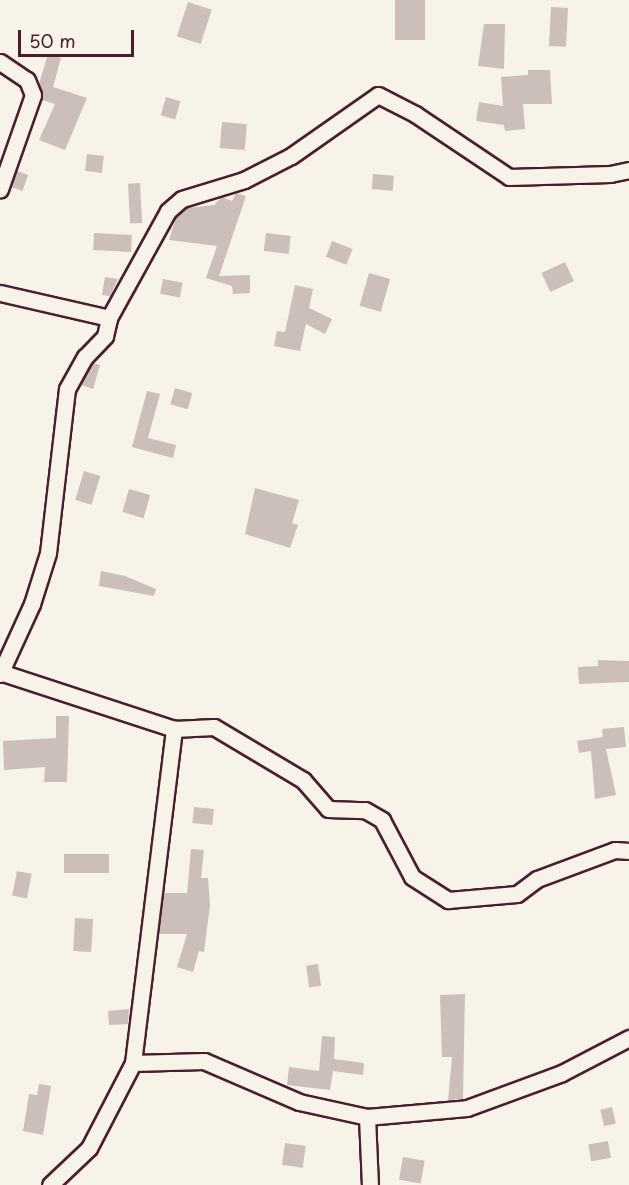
<!DOCTYPE html>
<style>
body{margin:0}
#map{position:relative;width:629px;height:1185px;overflow:hidden;background:#f7f3e8;font-family:"Playpen Sans",sans-serif}
div>[style]{position:absolute}
[style*='--x']{left:calc(var(--x)*1px);top:calc(var(--y)*1px);width:calc(var(--w)*1px);rotate:calc(var(--a)*1deg)}
.building>*{inset:0;background:#ccbfb9;transform-origin:0 0}
.roads{filter:drop-shadow(2px 0 #4a1f2b) drop-shadow(-2px 0 #4a1f2b) drop-shadow(0 2px #4a1f2b) drop-shadow(0 -2px #4a1f2b)}
.minor>*{height:15px;margin:-7.5px;padding:0 7.5px;transform-origin:7.5px;border-radius:7.5px;background:#f7f3e8}
span{translate:-50% -50%;white-space:nowrap;text-align:center;line-height:1.15;-webkit-text-stroke:4.5px #f7f3e8;paint-order:stroke}
.scale{position:absolute;left:18px;top:30px;width:116px;height:27px;box-sizing:border-box;border:3px solid #4a1f2b;border-top:0;padding-left:8px;font-size:18px;line-height:21px;white-space:nowrap;color:#4a1f2b;-webkit-text-stroke:4px #f7f3e8;paint-order:stroke}
</style>
<div id="map">
<div class="building">
<i style="left:395px;top:0;width:30px;height:40px"></i>
<i style="left:188px;top:2px;width:25px;height:36px;rotate:18deg"></i>
<i style="left:551px;top:7px;width:17px;height:39px;rotate:3deg"></i>
<i style="clip-path:polygon(484px 24px,505px 24px,504px 69px,478px 66px)"></i>
<i style="clip-path:polygon(48px 54px,61px 58px,53px 87px,87px 98px,65px 150px,39px 140px,55px 104px,42px 100px,39px 84px)"></i>
<i style="clip-path:polygon(528px 70px,550px 70px,552px 104px,523px 104px,525px 129px,505px 131px,504px 125px,476px 121px,479px 102px,503px 106px,501px 77px,528px 75px)"></i>
<i style="left:166px;top:97px;width:15px;height:19px;rotate:16deg"></i>
<i style="left:222px;top:122px;width:25px;height:26px;rotate:5deg"></i>
<i style="left:87px;top:154px;width:17px;height:17px;rotate:7deg"></i>
<i style="left:17px;top:171px;width:12px;height:17px;rotate:20deg"></i>
<i style="left:373px;top:174px;width:21px;height:15px;rotate:5deg"></i>
<i style="left:140px;top:183px;width:40px;height:12px;rotate:87deg"></i>
<i style="clip-path:polygon(236px 193px,246px 196px,219px 276px,250px 275px,250px 293px,233px 294px,232px 286px,206px 278px,217px 246px,169px 240px,176px 217px,187px 208px,214px 205px,222px 197px,232px 201px)"></i>
<i style="left:94px;top:233px;width:38px;height:17px;rotate:3deg"></i>
<i style="left:266px;top:233px;width:25px;height:18px;rotate:7deg"></i>
<i style="left:332px;top:241px;width:22px;height:17px;rotate:21deg"></i>
<i style="left:565px;top:262px;width:21px;height:26px;rotate:65deg"></i>
<i style="left:369px;top:273px;width:22px;height:34px;rotate:16deg"></i>
<i style="clip-path:polygon(105px 277px,118px 279px,110px 296px,102px 295px)"></i>
<i style="left:163px;top:279px;width:20px;height:15px;rotate:11deg"></i>
<i style="clip-path:polygon(295px 285px,313px 289px,309px 308px,332px 319px,325px 334px,306px 324px,300px 351px,274px 346px,277px 331px,285px 332px)"></i>
<i style="clip-path:polygon(93px 363px,100px 365px,93px 389px,81px 385px)"></i>
<i style="left:175px;top:388px;width:18px;height:17px;rotate:16deg"></i>
<i style="clip-path:polygon(147px 391px,160px 394px,148px 438px,176px 445px,173px 458px,132px 447px)"></i>
<i style="left:84px;top:471px;width:17px;height:30px;rotate:17deg"></i>
<i style="clip-path:polygon(255px 488px,299px 500px,292px 523px,298px 525px,290px 548px,245px 534px)"></i>
<i style="left:129px;top:489px;width:22px;height:24px;rotate:16deg"></i>
<i style="clip-path:polygon(101px 571px,125px 576px,156px 589px,154px 596px,99px 586px)"></i>
<i style="clip-path:polygon(598px 660px,629px 661px,629px 682px,579px 684px,578px 667px,598px 666px)"></i>
<i style="clip-path:polygon(56px 716px,69px 716px,67px 782px,44px 782px,45px 767px,4px 770px,3px 741px,56px 738px)"></i>
<i style="clip-path:polygon(624px 727px,626px 747px,606px 749px,616px 795px,595px 799px,591px 751px,579px 753px,577px 741px,603px 737px,602px 729px)"></i>
<i style="left:194px;top:807px;width:20px;height:16px;rotate:6deg"></i>
<i style="clip-path:polygon(191px 849px,204px 850px,201px 878px,208px 878px,210px 905px,204px 952px,199px 951px,193px 972px,177px 967px,187px 934px,159px 934px,164px 893px,187px 893px)"></i>
<i style="left:64px;top:854px;width:45px;height:19px"></i>
<i style="left:17px;top:871px;width:15px;height:25px;rotate:11deg"></i>
<i style="left:75px;top:918px;width:18px;height:33px;rotate:3deg"></i>
<i style="left:318px;top:964px;width:22px;height:12px;rotate:82deg"></i>
<i style="clip-path:polygon(465px 994px,463px 1099px,448px 1100px,452px 1057px,442px 1057px,440px 995px)"></i>
<i style="clip-path:polygon(129px 1009px,128px 1024px,109px 1025px,108px 1011px)"></i>
<i style="clip-path:polygon(322px 1036px,335px 1037px,334px 1059px,364px 1063px,363px 1075px,333px 1071px,330px 1090px,287px 1085px,289px 1067px,319px 1071px)"></i>
<i style="clip-path:polygon(39px 1084px,51px 1086px,43px 1135px,23px 1131px,29px 1094px,37px 1095px)"></i>
<i style="left:612px;top:1107px;width:17px;height:12px;rotate:77deg"></i>
<i style="left:608px;top:1141px;width:17px;height:20px;rotate:80deg"></i>
<i style="left:285px;top:1143px;width:21px;height:22px;rotate:8deg"></i>
<i style="left:403px;top:1157px;width:22px;height:23px;rotate:10deg"></i>
</div>
<div class="roads">
<div class="minor">
<i style="--x:0;--y:62;--w:32;--a:34"></i>
<i style="--x:27;--y:80;--w:16;--a:68"></i>
<i style="--x:33;--y:95;--w:100;--a:109.3"></i>
<i style="--x:0;--y:293;--w:112;--a:12.9"></i>
<i style="--x:0;--y:672;--w:183;--a:18.1"></i>
<i style="--x:174;--y:729;--w:40;--a:-2.9"></i>
<i style="--x:214;--y:727;--w:104;--a:30.8"></i>
<i style="--x:303;--y:780;--w:38;--a:49"></i>
<i style="--x:328;--y:809;--w:37;--a:2"></i>
<i style="--x:365;--y:810;--w:20;--a:30"></i>
<i style="--x:382;--y:820;--w:64;--a:62.2"></i>
<i style="--x:412;--y:877;--w:43;--a:32.6"></i>
<i style="--x:448;--y:900;--w:69;--a:-5"></i>
<i style="--x:517;--y:894;--w:25;--a:-37"></i>
<i style="--x:537;--y:879;--w:83;--a:-20.4"></i>
<i style="--x:615;--y:850;--w:14;--a:4"></i>
<i style="--x:0;--y:674;--w:77;--a:-65.4"></i>
<i style="--x:32;--y:604;--w:53;--a:-72.6"></i>
<i style="--x:48;--y:553;--w:165;--a:-83.4"></i>
<i style="--x:67;--y:389;--w:37;--a:-61"></i>
<i style="--x:85;--y:357;--w:29;--a:-46"></i>
<i style="--x:105;--y:336;--w:18;--a:-77"></i>
<i style="--x:109;--y:318;--w:122;--a:-61.1"></i>
<i style="--x:168;--y:211;--w:18;--a:-41"></i>
<i style="--x:182;--y:199;--w:65;--a:-17"></i>
<i style="--x:244;--y:180;--w:53;--a:-27.1"></i>
<i style="--x:291;--y:156;--w:106;--a:-35"></i>
<i style="--x:378;--y:95;--w:42;--a:27.2"></i>
<i style="--x:415;--y:114;--w:113;--a:33.8"></i>
<i style="--x:509;--y:177;--w:101;--a:-1.7"></i>
<i style="--x:610;--y:174;--w:19;--a:-12"></i>
<i style="--x:133;--y:1063;--w:71;--a:-1.6"></i>
<i style="--x:204;--y:1061;--w:103;--a:23.3"></i>
<i style="--x:299;--y:1102;--w:70;--a:12.4"></i>
<i style="--x:367;--y:1117;--w:100;--a:-5.1"></i>
<i style="--x:467;--y:1108;--w:101;--a:-20.2"></i>
<i style="--x:562;--y:1073;--w:76;--a:-27.6"></i>
<i style="--x:367;--y:1117;--w:68;--a:87.5"></i>
<i style="--x:50;--y:1185;--w:54;--a:-43.5"></i>
<i style="--x:89;--y:1148;--w:96;--a:-62.6"></i>
<i style="--x:133;--y:1063;--w:337;--a:-83"></i>
</div>
</div>
<div class="scale">50 m</div>
</div>
